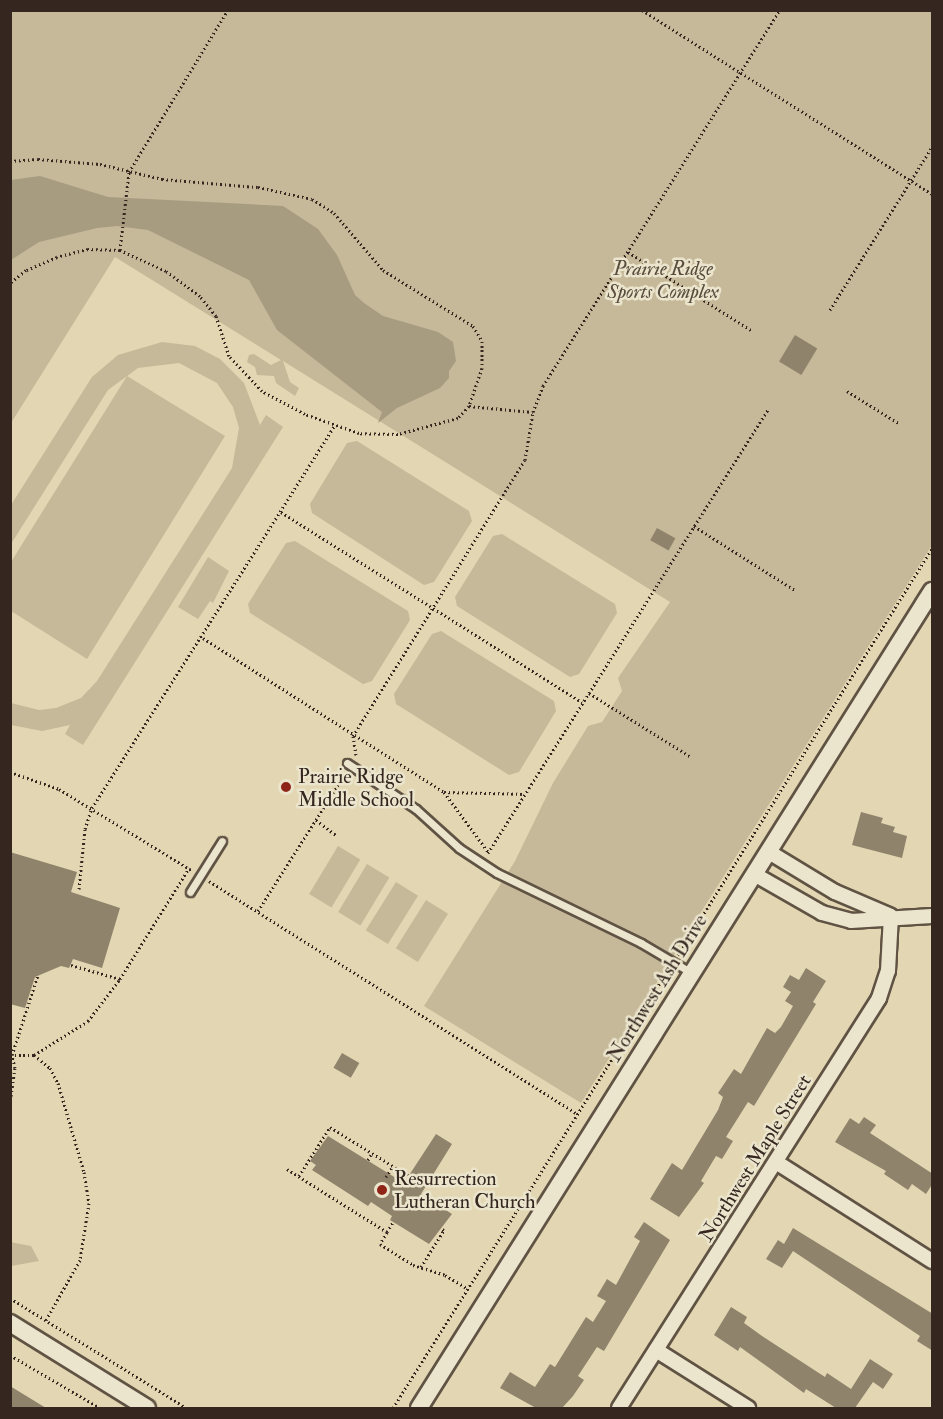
<!DOCTYPE html>
<style>
body{margin:0}
#map{position:relative;width:943px;height:1419px;overflow:hidden;background:#e2d7b2;font-family:"IM FELL Double Pica",serif}
div>[style]{position:absolute}
[style*='--x']{left:calc(var(--x)*1px);top:calc(var(--y)*1px);width:calc(var(--w)*1px);rotate:calc(var(--a)*1deg)}
.green>*{inset:0;background:#c5b999;transform-origin:0 0}
.water>*{inset:0;background:#a79b80}
.building>*{inset:0;background:#8f836c;transform-origin:0 0}
.path>*{height:3px;margin-top:-1.5px;transform-origin:0;background:repeating-linear-gradient(90deg,#352720 0 1.5px,transparent 0 4.5px)}
.roads{filter:drop-shadow(2px 0 #605344) drop-shadow(-2px 0 #605344) drop-shadow(0 2px #605344) drop-shadow(0 -2px #605344)}
.service>*{height:7px;margin:-3.5px;padding:0 3.5px;transform-origin:3.5px;border-radius:3.5px;background:#ece5cd}
.minor>*{height:14px;margin:-7px;padding:0 7px;transform-origin:7px;border-radius:7px;background:#ece5cd}
.tertiary>*{height:16px;margin:-8px;padding:0 8px;transform-origin:8px;border-radius:8px;background:#ece5cd}
.dots>*{width:16px;height:16px;translate:-50% -50%;box-sizing:border-box;border:3px solid #ece5cd;border-radius:50%}
span{translate:-50% -50%;white-space:nowrap;text-align:center;line-height:1.15;-webkit-text-stroke:5px #ece5cd;paint-order:stroke}
.park-label{font-size:20px;color:#594c3e;font-style:italic}
.poi-label{font-size:20px;color:#352720}
.left{translate:0 -50%;text-align:left}
.street-label{font-size:20px;color:#352720}
.frame{position:absolute;inset:0;border:12px solid #352720;pointer-events:none}
</style>
<div id="map">
<div class="green">
<i style="clip-path:polygon(11px 11px,932px 11px,932px 545px,581px 1103px,424px 1006px,515px 861px,553px 783px,588px 726px,602px 722px,622px 691px,618px 678px,670px 602px,283px 361px,290px 382px,299px 388px,295px 396px,276px 383px,274px 376px,257px 375px,255px 367px,247px 362px,249px 355px,254px 354px,271px 365px,281px 360px,115px 257px,11px 423px)"></i>
<i style="clip-path:polygon(162px 342px,195px 346px,220px 359px,244px 383px,260px 425px,266px 415px,283px 427px,83px 745px,65px 734px,70px 725px,42px 731px,11px 725px,11px 703px,39px 710px,56px 708px,81px 698px,97px 681px,232px 468px,239px 428px,233px 407px,217px 383px,179px 363px,138px 368px,108px 390px,11px 544px,11px 505px,92px 377px,118px 355px)"></i>
<i style="clip-path:polygon(127px 376px,225px 436px,87px 659px,11px 611px,11px 562px)"></i>
<i style="clip-path:polygon(357px 441px,469px 511px,472px 521px,434px 582px,424px 585px,312px 513px,310px 504px,347px 443px)"></i>
<i style="clip-path:polygon(502px 534px,615px 604px,617px 613px,579px 674px,570px 677px,457px 606px,455px 597px,493px 536px)"></i>
<i style="clip-path:polygon(295px 541px,408px 611px,410px 620px,372px 681px,363px 684px,250px 613px,248px 604px,286px 543px)"></i>
<i style="clip-path:polygon(208px 557px,229px 571px,213px 603px,210px 601px,198px 619px,178px 607px)"></i>
<i style="clip-path:polygon(441px 631px,554px 701px,556px 711px,519px 772px,509px 775px,396px 704px,394px 694px,432px 634px)"></i>
<i style="left:338px;top:846px;width:26px;height:56px;rotate:31deg"></i>
<i style="left:367px;top:864px;width:26px;height:56px;rotate:31deg"></i>
<i style="left:396px;top:882px;width:26px;height:57px;rotate:32deg"></i>
<i style="left:426px;top:900px;width:26px;height:57px;rotate:32deg"></i>
<i style="clip-path:polygon(10px 1242px,31px 1246px,39px 1261px,11px 1266px)"></i>
</div>
<div class="water">
<i style="clip-path:polygon(40px 176px,108px 197px,283px 206px,318px 229px,337px 255px,355px 295px,364px 303px,383px 316px,438px 332px,453px 342px,456px 361px,449px 371px,449px 378px,440px 388px,397px 408px,378px 423px,382px 412px,277px 330px,249px 280px,148px 230px,117px 226px,97px 228px,39px 242px,11px 260px,11px 180px)"></i>
</div>
<div class="building">
<i style="left:795px;top:335px;width:26px;height:31px;rotate:31deg"></i>
<i style="left:657px;top:528px;width:21px;height:14px;rotate:29deg"></i>
<i style="clip-path:polygon(861px 812px,883px 818px,881px 823px,895px 827px,893px 832px,907px 836px,902px 858px,852px 845px)"></i>
<i style="clip-path:polygon(10px 852px,77px 872px,71px 892px,120px 908px,102px 968px,73px 959px,69px 968px,61px 966px,35px 977px,25px 1008px,10px 1004px)"></i>
<i style="clip-path:polygon(806px 968px,826px 981px,813px 1002px,816px 1004px,754px 1106px,748px 1102px,726px 1137px,733px 1141px,722px 1159px,716px 1156px,701px 1181px,704px 1183px,679px 1217px,650px 1199px,672px 1163px,682px 1170px,718px 1110px,723px 1097px,718px 1093px,734px 1069px,741px 1074px,767px 1028px,775px 1033px,781px 1027px,793px 1006px,785px 1001px,791px 992px,783px 987px,790px 975px,799px 980px)"></i>
<i style="left:342px;top:1053px;width:20px;height:17px;rotate:30deg"></i>
<i style="clip-path:polygon(864px 1117px,876px 1125px,870px 1133px,933px 1174px,933px 1183px,926px 1194px,912px 1184px,908px 1190px,884px 1174px,886px 1171px,835px 1142px,850px 1118px,859px 1124px)"></i>
<i style="clip-path:polygon(436px 1134px,452px 1144px,421px 1194px,452px 1214px,429px 1244px,390px 1220px,392px 1216px,371px 1202px,368px 1206px,312px 1170px,316px 1165px,310px 1161px,328px 1136px,404px 1183px)"></i>
<i style="clip-path:polygon(644px 1222px,670px 1240px,604px 1351px,597px 1347px,578px 1376px,584px 1380px,573px 1396px,562px 1408px,536px 1408px,500px 1388px,510px 1372px,535px 1387px,550px 1364px,555px 1367px,586px 1317px,593px 1322px,606px 1301px,597px 1296px,607px 1279px,616px 1285px,640px 1241px,634px 1237px)"></i>
<i style="clip-path:polygon(793px 1228px,933px 1314px,933px 1351px,917px 1341px,920px 1336px,793px 1251px,782px 1268px,766px 1259px,778px 1240px,784px 1244px)"></i>
<i style="clip-path:polygon(731px 1307px,747px 1317px,744px 1323px,762px 1336px,825px 1377px,827px 1373px,851px 1389px,870px 1359px,893px 1374px,883px 1389px,873px 1382px,855px 1408px,836px 1408px,806px 1389px,804px 1393px,740px 1347px,738px 1351px,714px 1335px)"></i>
<i style="clip-path:polygon(10px 1386px,46px 1408px,10px 1408px)"></i>
</div>
<div class="path">
<i style="--x:642;--y:10;--w:343;--a:32.4"></i>
<i style="--x:10;--y:161;--w:28;--a:-4"></i>
<i style="--x:38;--y:159;--w:62;--a:4.6"></i>
<i style="--x:100;--y:164;--w:64;--a:13.6"></i>
<i style="--x:162;--y:179;--w:96;--a:4.8"></i>
<i style="--x:258;--y:187;--w:55;--a:12.5"></i>
<i style="--x:312;--y:199;--w:26;--a:32"></i>
<i style="--x:334;--y:213;--w:75;--a:49.3"></i>
<i style="--x:383;--y:270;--w:106;--a:31.9"></i>
<i style="--x:473;--y:326;--w:17;--a:59"></i>
<i style="--x:482;--y:341;--w:27;--a:90"></i>
<i style="--x:482;--y:368;--w:40;--a:108.9"></i>
<i style="--x:469;--y:406;--w:16;--a:133"></i>
<i style="--x:458;--y:418;--w:62;--a:165.1"></i>
<i style="--x:398;--y:434;--w:39;--a:-179"></i>
<i style="--x:359;--y:433;--w:57;--a:-160.6"></i>
<i style="--x:305;--y:414;--w:49;--a:-151.9"></i>
<i style="--x:262;--y:391;--w:48;--a:-133.3"></i>
<i style="--x:229;--y:356;--w:42;--a:-108"></i>
<i style="--x:216;--y:316;--w:26;--a:-129"></i>
<i style="--x:200;--y:296;--w:42;--a:-143.7"></i>
<i style="--x:166;--y:271;--w:51;--a:-155.5"></i>
<i style="--x:120;--y:250;--w:32;--a:-178"></i>
<i style="--x:88;--y:249;--w:32;--a:166"></i>
<i style="--x:57;--y:257;--w:34;--a:157"></i>
<i style="--x:26;--y:270;--w:21;--a:141"></i>
<i style="--x:120;--y:250;--w:79;--a:-83.4"></i>
<i style="--x:129;--y:172;--w:190;--a:-58.6"></i>
<i style="--x:628;--y:252;--w:146;--a:32.4"></i>
<i style="--x:830;--y:310;--w:192;--a:-58"></i>
<i style="--x:847;--y:391;--w:62;--a:31.9"></i>
<i style="--x:469;--y:406;--w:64;--a:5.4"></i>
<i style="--x:281;--y:512;--w:356;--a:32.3"></i>
<i style="--x:694;--y:526;--w:120;--a:32.4"></i>
<i style="--x:203;--y:638;--w:286;--a:32.6"></i>
<i style="--x:444;--y:792;--w:81;--a:1.4"></i>
<i style="--x:589;--y:693;--w:120;--a:32.1"></i>
<i style="--x:356;--y:755;--w:19;--a:-99"></i>
<i style="--x:353;--y:736;--w:325;--a:-58.1"></i>
<i style="--x:525;--y:460;--w:49;--a:-80.5"></i>
<i style="--x:533;--y:412;--w:28;--a:-69"></i>
<i style="--x:543;--y:386;--w:444;--a:-57.8"></i>
<i style="--x:10;--y:772;--w:52;--a:19.1"></i>
<i style="--x:59;--y:789;--w:155;--a:31.5"></i>
<i style="--x:444;--y:792;--w:76;--a:53.6"></i>
<i style="--x:316;--y:820;--w:25;--a:37"></i>
<i style="--x:488;--y:853;--w:526;--a:-57.73"></i>
<i style="--x:209;--y:881;--w:436;--a:32.3"></i>
<i style="--x:79;--y:889;--w:60;--a:-84.3"></i>
<i style="--x:85;--y:829;--w:22;--a:-72"></i>
<i style="--x:92;--y:808;--w:454;--a:-57.6"></i>
<i style="--x:258;--y:911;--w:162;--a:-57.6"></i>
<i style="--x:678;--y:955;--w:479;--a:-58"></i>
<i style="--x:71;--y:965;--w:51;--a:15.9"></i>
<i style="--x:10;--y:1055;--w:24;--a:0"></i>
<i style="--x:34;--y:1055;--w:64;--a:-32.2"></i>
<i style="--x:88;--y:1021;--w:53;--a:-52.7"></i>
<i style="--x:120;--y:979;--w:131;--a:-58.1"></i>
<i style="--x:34;--y:1055;--w:21;--a:39"></i>
<i style="--x:50;--y:1068;--w:17;--a:62"></i>
<i style="--x:58;--y:1083;--w:93;--a:73.7"></i>
<i style="--x:84;--y:1172;--w:31;--a:81"></i>
<i style="--x:89;--y:1203;--w:58;--a:99"></i>
<i style="--x:80;--y:1260;--w:69;--a:119.5"></i>
<i style="--x:11;--y:1096;--w:28;--a:-82"></i>
<i style="--x:15;--y:1068;--w:13;--a:-103"></i>
<i style="--x:12;--y:1055;--w:84;--a:-72"></i>
<i style="--x:368;--y:1160;--w:8;--a:-60"></i>
<i style="--x:287;--y:1169;--w:118;--a:32.2"></i>
<i style="--x:387;--y:1232;--w:14;--a:120"></i>
<i style="--x:380;--y:1244;--w:39;--a:32"></i>
<i style="--x:413;--y:1265;--w:34;--a:17"></i>
<i style="--x:445;--y:1275;--w:27;--a:31"></i>
<i style="--x:299;--y:1176;--w:58;--a:-57.7"></i>
<i style="--x:330;--y:1127;--w:93;--a:31.8"></i>
<i style="--x:386;--y:1177;--w:13;--a:-58"></i>
<i style="--x:387;--y:1232;--w:12;--a:-59"></i>
<i style="--x:421;--y:1267;--w:44;--a:-58.1"></i>
<i style="--x:444;--y:1230;--w:4;--a:-153"></i>
<i style="--x:10;--y:1298;--w:208;--a:31.9"></i>
<i style="--x:10;--y:1355;--w:104;--a:30.5"></i>
<i style="--x:393;--y:1408;--w:517;--a:-57.88"></i>
</div>
<div class="roads">
<div class="service">
<i style="--x:347;--y:763;--w:83;--a:33.7"></i>
<i style="--x:416;--y:809;--w:58;--a:42.2"></i>
<i style="--x:459;--y:848;--w:45;--a:33.3"></i>
<i style="--x:497;--y:873;--w:160;--a:25.9"></i>
<i style="--x:641;--y:943;--w:59;--a:30.5"></i>
<i style="--x:190;--y:892;--w:60;--a:-57.9"></i>
</div>
<div class="minor">
<i style="--x:769;--y:852;--w:77;--a:31.2"></i>
<i style="--x:835;--y:892;--w:59;--a:23.1"></i>
<i style="--x:754;--y:874;--w:78;--a:29.8"></i>
<i style="--x:822;--y:913;--w:30;--a:15"></i>
<i style="--x:851;--y:921;--w:81;--a:-3.5"></i>
<i style="--x:776;--y:1162;--w:185;--a:32.4"></i>
<i style="--x:656;--y:1350;--w:109;--a:32.2"></i>
<i style="--x:619;--y:1408;--w:485;--a:-57.6"></i>
<i style="--x:879;--y:998;--w:28;--a:-72"></i>
<i style="--x:888;--y:971;--w:55;--a:-86.9"></i>
</div>
<div class="tertiary">
<i style="--x:10;--y:1323;--w:161;--a:31.8"></i>
<i style="--x:419;--y:1408;--w:965;--a:-57.88"></i>
</div>
</div>
<div class="dots">
<i style="left:286px;top:787px;background:#8f2418"></i>
<i style="left:382px;top:1190px;background:#8f2418"></i>
</div>
<div class="park-label">
<span style="left:663px;top:280px">Prairie Ridge<br>Sports Complex</span>
</div>
<div class="poi-label">
<span class="left" style="left:298px;top:788px">Prairie Ridge<br>Middle School</span>
<span class="left" style="left:394px;top:1190px">Resurrection<br>Lutheran Church</span>
</div>
<div class="street-label">
<span style="left:657px;top:988px;rotate:-58deg">Northwest Ash Drive</span>
<span style="left:755px;top:1158px;rotate:-58deg">Northwest Maple Street</span>
</div>
<div class="frame"></div>
</div>
